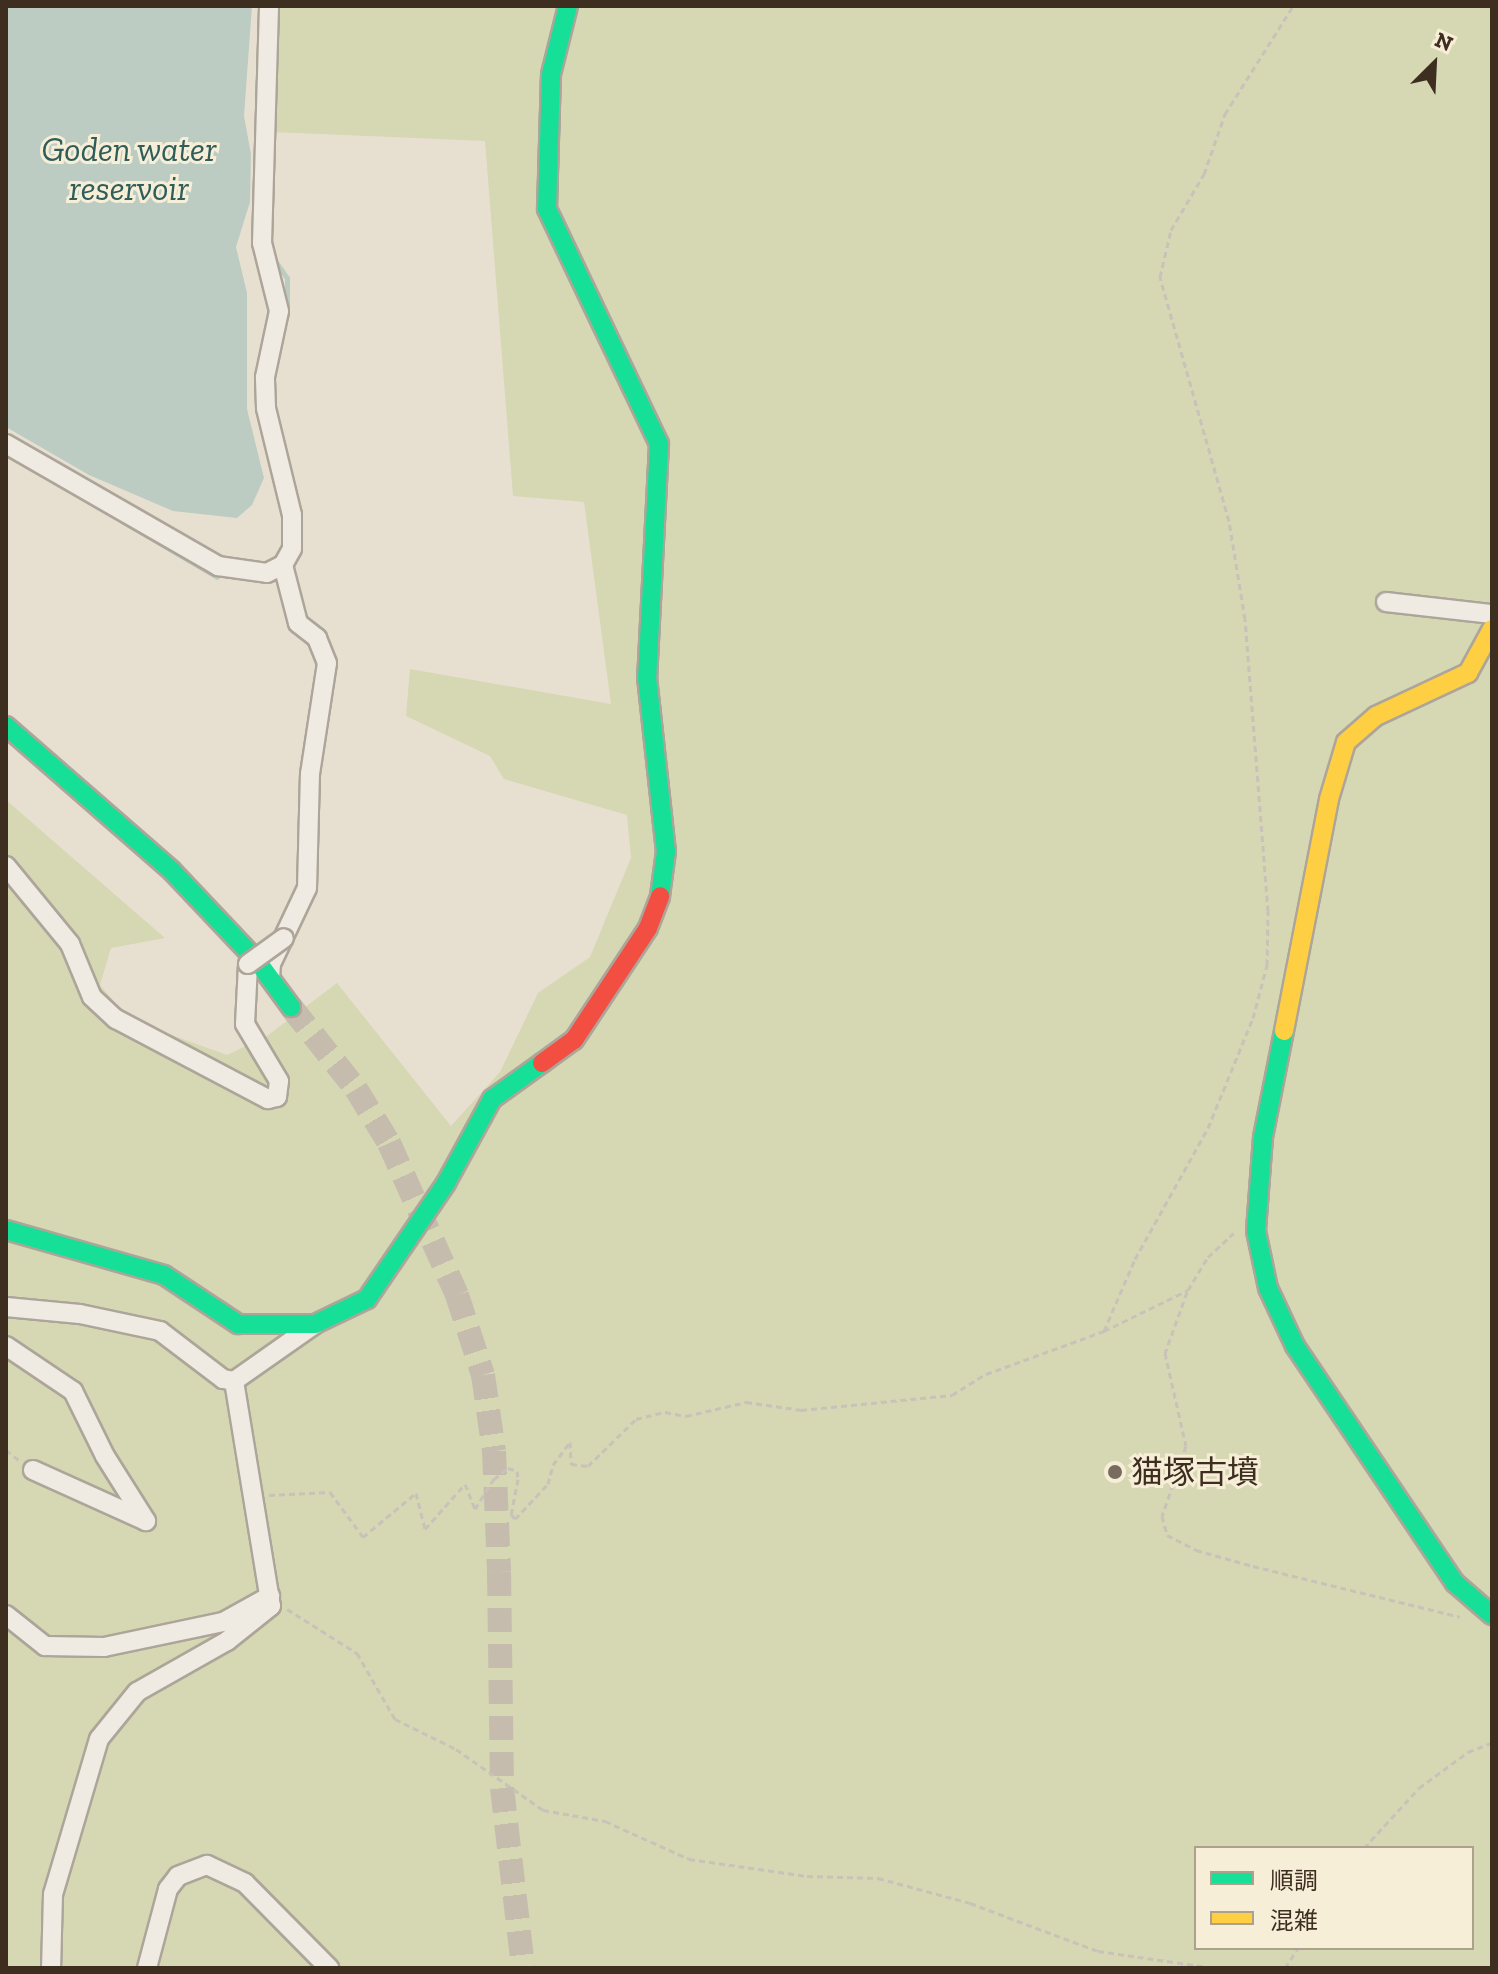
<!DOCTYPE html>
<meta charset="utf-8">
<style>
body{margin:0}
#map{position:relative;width:1498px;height:1974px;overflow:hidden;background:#e7e0d1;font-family:"Zilla Slab","Noto Sans JP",serif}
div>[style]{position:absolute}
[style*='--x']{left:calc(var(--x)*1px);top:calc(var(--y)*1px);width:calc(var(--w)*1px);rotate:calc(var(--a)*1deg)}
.green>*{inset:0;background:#d6d7b3}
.water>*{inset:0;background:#bcccc2}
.stream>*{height:5px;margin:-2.5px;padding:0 2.5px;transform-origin:2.5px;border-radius:2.5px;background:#bcccc2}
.secondary-tunnel>*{height:24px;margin-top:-12px;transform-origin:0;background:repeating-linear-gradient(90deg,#c5bcae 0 24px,transparent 0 36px)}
.path>*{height:3px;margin-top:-1.5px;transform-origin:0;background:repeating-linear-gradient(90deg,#c8c2b9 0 6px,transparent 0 10px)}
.roads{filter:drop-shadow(2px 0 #ada599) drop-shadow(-2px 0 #ada599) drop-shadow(0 2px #ada599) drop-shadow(0 -2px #ada599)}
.street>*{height:18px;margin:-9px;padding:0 9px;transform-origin:9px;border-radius:9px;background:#efebe3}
.fast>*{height:18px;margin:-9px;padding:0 9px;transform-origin:9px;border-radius:9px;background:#16e098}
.slow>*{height:18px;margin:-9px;padding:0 9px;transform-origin:9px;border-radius:9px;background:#ffcf43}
.jam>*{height:18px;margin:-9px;padding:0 9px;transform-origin:9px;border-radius:9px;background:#f24e42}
.bridges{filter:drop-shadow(2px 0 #ada599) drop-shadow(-2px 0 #ada599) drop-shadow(0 2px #ada599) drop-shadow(0 -2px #ada599)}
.street-bridge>*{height:18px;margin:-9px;padding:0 9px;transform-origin:9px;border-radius:9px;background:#efebe3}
.dots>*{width:22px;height:22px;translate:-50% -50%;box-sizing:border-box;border:4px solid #f7eed8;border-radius:50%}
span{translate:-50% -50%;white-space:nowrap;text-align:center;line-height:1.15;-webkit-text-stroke:6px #f7eed8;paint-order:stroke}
.poi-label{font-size:32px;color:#3d2e20}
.left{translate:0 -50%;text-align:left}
.water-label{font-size:34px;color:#2f5d5a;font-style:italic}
.frame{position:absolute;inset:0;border:8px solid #3d2e20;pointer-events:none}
.legend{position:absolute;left:1194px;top:1846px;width:280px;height:104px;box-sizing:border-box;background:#f7eed8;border:2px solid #ada18e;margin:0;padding:10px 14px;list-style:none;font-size:24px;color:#3d2e20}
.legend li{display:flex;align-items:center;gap:16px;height:40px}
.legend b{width:40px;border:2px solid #ada18e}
.north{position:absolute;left:1394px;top:24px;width:80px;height:80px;-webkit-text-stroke:6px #f7eed8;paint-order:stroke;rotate:24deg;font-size:22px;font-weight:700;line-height:32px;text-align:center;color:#3d2e20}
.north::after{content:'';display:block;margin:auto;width:28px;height:36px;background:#3d2e20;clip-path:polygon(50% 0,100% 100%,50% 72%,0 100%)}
</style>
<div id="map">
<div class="green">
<i style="clip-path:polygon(evenodd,278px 6px,1492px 6px,1492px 1968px,6px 1968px,6px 800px,165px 938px,111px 948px,100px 985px,130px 1020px,227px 1055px,267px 1036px,337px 983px,451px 1126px,500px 1072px,538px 993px,590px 957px,631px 858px,627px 815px,504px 779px,490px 756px,406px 716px,410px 669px,611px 704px,584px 502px,513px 496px,485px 141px,273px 132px,278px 6px,1196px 1848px,1472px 1848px,1472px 1948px,1196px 1948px,1196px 1848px)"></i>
</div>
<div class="water">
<i style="clip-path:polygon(6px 6px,252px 6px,244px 116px,251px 154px,250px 202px,236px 247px,247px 293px,247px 409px,264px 478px,252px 505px,237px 518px,173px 511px,89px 475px,6px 427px)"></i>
</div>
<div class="stream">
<i style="--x:273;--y:258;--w:24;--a:55"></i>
<i style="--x:287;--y:278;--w:37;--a:90"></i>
<i style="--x:122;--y:521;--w:110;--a:30.5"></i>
</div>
<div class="secondary-tunnel">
<i style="--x:291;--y:1007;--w:105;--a:51.6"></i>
<i style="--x:356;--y:1089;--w:63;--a:58.6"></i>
<i style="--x:389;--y:1143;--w:167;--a:65.9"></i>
<i style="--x:457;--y:1295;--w:84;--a:72"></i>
<i style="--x:483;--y:1375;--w:77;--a:81.8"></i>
<i style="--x:494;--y:1451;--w:121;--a:87.6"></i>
<i style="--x:499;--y:1572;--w:216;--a:89.2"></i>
<i style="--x:502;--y:1788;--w:181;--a:83.3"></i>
</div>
<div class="path">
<i style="--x:1187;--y:1292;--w:65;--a:109.8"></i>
<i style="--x:1165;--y:1353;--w:95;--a:77.3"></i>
<i style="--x:1186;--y:1446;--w:74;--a:108.9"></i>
<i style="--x:1162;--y:1516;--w:20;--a:75"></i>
<i style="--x:1167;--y:1535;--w:33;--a:27"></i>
<i style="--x:1196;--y:1550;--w:59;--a:15.7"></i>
<i style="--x:1253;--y:1566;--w:213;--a:13.8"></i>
<i style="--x:1104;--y:1331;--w:78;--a:-66.7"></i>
<i style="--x:1135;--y:1259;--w:150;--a:-60.9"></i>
<i style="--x:1208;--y:1128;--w:119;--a:-67.8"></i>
<i style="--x:1253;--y:1018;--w:55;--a:-75.2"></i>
<i style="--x:1267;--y:965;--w:54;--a:-88.9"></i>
<i style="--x:1268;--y:911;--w:293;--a:-94.5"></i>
<i style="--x:1245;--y:619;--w:99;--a:-99.3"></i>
<i style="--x:1229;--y:521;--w:254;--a:-105.8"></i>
<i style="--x:1160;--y:277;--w:48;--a:-76.8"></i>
<i style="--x:1171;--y:230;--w:65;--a:-59.5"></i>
<i style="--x:1204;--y:174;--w:64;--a:-70.7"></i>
<i style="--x:1225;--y:114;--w:128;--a:-57.8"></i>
<i style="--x:6;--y:1450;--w:18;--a:38"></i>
<i style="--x:269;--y:1495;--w:61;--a:-2.8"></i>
<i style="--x:330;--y:1492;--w:56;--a:53.7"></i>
<i style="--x:363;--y:1537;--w:69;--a:-39.7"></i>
<i style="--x:416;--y:1493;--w:37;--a:76"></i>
<i style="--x:425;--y:1529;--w:60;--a:-48.4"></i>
<i style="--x:465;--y:1484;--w:27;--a:68"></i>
<i style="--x:475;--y:1509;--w:36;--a:-58"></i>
<i style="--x:494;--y:1479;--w:18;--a:-38"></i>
<i style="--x:508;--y:1468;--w:9;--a:18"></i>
<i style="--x:517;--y:1471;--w:8;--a:83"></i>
<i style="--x:518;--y:1479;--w:36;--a:101"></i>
<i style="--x:511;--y:1514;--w:6;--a:51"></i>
<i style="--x:515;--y:1519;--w:48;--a:-46.7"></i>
<i style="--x:548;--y:1484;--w:20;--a:-75"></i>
<i style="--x:553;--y:1465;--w:29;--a:-54"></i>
<i style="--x:570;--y:1442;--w:22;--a:87"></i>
<i style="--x:571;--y:1464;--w:17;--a:7"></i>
<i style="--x:588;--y:1466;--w:67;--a:-44.4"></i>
<i style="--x:636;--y:1419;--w:30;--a:-14"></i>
<i style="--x:665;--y:1412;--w:21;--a:11"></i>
<i style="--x:686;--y:1416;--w:62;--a:-13.1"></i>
<i style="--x:746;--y:1402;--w:56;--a:8.3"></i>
<i style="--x:801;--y:1410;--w:152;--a:-5.7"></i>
<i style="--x:952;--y:1395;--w:40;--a:-32"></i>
<i style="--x:986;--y:1374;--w:126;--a:-20"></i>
<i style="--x:1104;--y:1331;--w:93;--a:-26"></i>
<i style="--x:1188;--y:1290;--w:39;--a:-59"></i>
<i style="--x:1208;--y:1257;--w:35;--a:-43"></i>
<i style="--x:287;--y:1609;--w:83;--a:32.2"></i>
<i style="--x:357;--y:1653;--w:76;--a:60.1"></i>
<i style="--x:395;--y:1719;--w:68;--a:26.2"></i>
<i style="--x:456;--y:1749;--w:106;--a:35"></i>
<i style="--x:543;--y:1810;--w:63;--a:10.1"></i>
<i style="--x:605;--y:1821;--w:92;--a:24.3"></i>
<i style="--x:689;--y:1859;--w:119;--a:8.2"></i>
<i style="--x:807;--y:1876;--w:71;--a:1.6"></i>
<i style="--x:878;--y:1878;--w:95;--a:15.2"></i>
<i style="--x:970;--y:1903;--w:137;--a:20.6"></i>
<i style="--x:1098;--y:1951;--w:118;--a:8.3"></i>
<i style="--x:1364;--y:1848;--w:81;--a:-47.5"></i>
<i style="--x:1419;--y:1788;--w:61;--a:-36.3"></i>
<i style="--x:1468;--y:1752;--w:26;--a:-21"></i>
<i style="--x:1285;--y:1968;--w:24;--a:-57"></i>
</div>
<div class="roads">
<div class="street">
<i style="--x:6;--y:444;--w:245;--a:29.9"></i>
<i style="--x:218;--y:566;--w:49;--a:8.1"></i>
<i style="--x:267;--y:573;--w:18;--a:-27"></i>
<i style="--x:283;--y:565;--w:18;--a:-61"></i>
<i style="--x:292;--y:549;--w:34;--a:-90"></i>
<i style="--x:292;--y:515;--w:110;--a:-103.7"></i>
<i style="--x:266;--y:408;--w:31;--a:-92"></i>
<i style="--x:265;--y:377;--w:67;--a:-78"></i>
<i style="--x:279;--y:311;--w:70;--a:-104"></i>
<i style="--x:262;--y:243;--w:237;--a:-88.3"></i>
<i style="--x:1386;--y:602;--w:107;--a:6.5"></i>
<i style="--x:6;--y:866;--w:101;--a:50.6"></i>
<i style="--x:70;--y:944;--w:57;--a:67.5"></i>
<i style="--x:92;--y:997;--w:33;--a:43"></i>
<i style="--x:116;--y:1019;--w:172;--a:27.8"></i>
<i style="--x:268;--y:1099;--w:9;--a:-13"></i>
<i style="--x:277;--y:1097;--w:16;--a:-83"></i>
<i style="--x:279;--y:1081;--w:66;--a:-120.8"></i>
<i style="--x:245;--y:1024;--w:60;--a:-87.1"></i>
<i style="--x:270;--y:978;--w:14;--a:-86"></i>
<i style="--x:271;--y:964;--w:84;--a:-64.7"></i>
<i style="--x:307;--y:888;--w:114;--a:-88.5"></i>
<i style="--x:310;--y:774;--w:112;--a:-81.3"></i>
<i style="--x:327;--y:663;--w:27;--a:-112"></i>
<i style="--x:317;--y:638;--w:24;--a:-142"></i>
<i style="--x:298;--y:623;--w:60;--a:-104.5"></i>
<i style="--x:6;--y:1307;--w:74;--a:5.4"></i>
<i style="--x:80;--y:1314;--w:82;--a:12"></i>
<i style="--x:160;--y:1331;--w:79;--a:37.3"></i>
<i style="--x:223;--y:1379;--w:11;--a:10"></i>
<i style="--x:234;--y:1381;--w:228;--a:80.7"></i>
<i style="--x:271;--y:1606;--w:56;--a:141.5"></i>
<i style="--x:227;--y:1641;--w:103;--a:150.5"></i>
<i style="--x:137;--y:1692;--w:60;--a:129"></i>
<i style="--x:99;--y:1739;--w:162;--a:106.5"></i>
<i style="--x:53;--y:1894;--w:74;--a:91.5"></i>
<i style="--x:6;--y:1346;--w:81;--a:33.9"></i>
<i style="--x:73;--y:1391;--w:72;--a:63.8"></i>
<i style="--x:105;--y:1456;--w:77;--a:57.8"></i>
<i style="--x:146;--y:1521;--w:124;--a:-155.7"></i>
<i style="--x:234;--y:1381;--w:99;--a:-35.1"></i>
<i style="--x:6;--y:1615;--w:50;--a:38.5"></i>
<i style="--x:45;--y:1646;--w:59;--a:1"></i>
<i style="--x:104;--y:1647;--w:122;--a:-11.9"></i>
<i style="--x:223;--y:1622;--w:54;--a:-29"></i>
<i style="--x:147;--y:1968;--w:82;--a:-75.1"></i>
<i style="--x:168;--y:1889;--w:16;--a:-52"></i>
<i style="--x:178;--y:1876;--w:31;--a:-21"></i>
<i style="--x:207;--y:1865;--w:42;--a:25.3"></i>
<i style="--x:245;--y:1883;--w:120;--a:45.3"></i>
</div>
<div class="fast">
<i style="--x:568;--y:6;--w:70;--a:104"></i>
<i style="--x:551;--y:74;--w:135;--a:91.7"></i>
<i style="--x:547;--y:209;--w:260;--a:64.5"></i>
<i style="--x:659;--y:444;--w:233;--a:92.9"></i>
<i style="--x:647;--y:677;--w:175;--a:83.8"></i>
<i style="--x:666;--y:851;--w:45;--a:97.6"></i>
<i style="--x:6;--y:726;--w:220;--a:41.1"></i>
<i style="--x:172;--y:871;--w:125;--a:46.6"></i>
<i style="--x:258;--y:962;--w:56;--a:53.7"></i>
<i style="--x:1284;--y:1031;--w:108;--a:101.2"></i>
<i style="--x:1263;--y:1137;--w:94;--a:94.3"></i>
<i style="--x:1256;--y:1231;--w:58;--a:78.1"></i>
<i style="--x:1268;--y:1288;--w:64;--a:65"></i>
<i style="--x:1295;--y:1346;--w:286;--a:56"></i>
<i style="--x:1455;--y:1583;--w:49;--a:40.9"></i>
<i style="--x:6;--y:1230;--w:164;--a:15.9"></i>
<i style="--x:164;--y:1275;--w:89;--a:33.5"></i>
<i style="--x:238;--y:1324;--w:77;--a:0"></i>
<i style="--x:315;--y:1324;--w:58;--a:-25.7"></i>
<i style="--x:367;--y:1299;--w:140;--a:-55.7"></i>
<i style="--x:446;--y:1183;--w:96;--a:-61.3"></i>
<i style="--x:492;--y:1099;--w:62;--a:-35.8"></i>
</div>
<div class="slow">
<i style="--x:1284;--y:1031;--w:236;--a:-79"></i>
<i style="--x:1329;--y:799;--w:59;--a:-73.4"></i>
<i style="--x:1346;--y:742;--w:40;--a:-41"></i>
<i style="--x:1376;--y:716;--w:102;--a:-25.1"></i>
<i style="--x:1468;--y:673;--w:50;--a:-61.4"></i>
</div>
<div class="jam">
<i style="--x:542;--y:1063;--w:39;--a:-36"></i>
<i style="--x:574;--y:1040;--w:134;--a:-56.5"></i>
<i style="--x:648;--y:928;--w:34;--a:-69"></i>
</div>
</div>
<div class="bridges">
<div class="street-bridge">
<i style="--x:248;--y:964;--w:44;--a:-35.8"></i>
</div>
</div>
<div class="dots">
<i style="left:1115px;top:1472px;background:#786c5e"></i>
</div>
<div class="poi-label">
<span class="left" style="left:1131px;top:1472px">猫塚古墳</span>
</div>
<div class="water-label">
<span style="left:129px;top:169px">Goden water<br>reservoir</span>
</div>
<div class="frame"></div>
<ul class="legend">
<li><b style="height:10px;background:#16e098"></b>順調</li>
<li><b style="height:10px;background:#ffcf43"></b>混雑</li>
</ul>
<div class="north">N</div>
</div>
